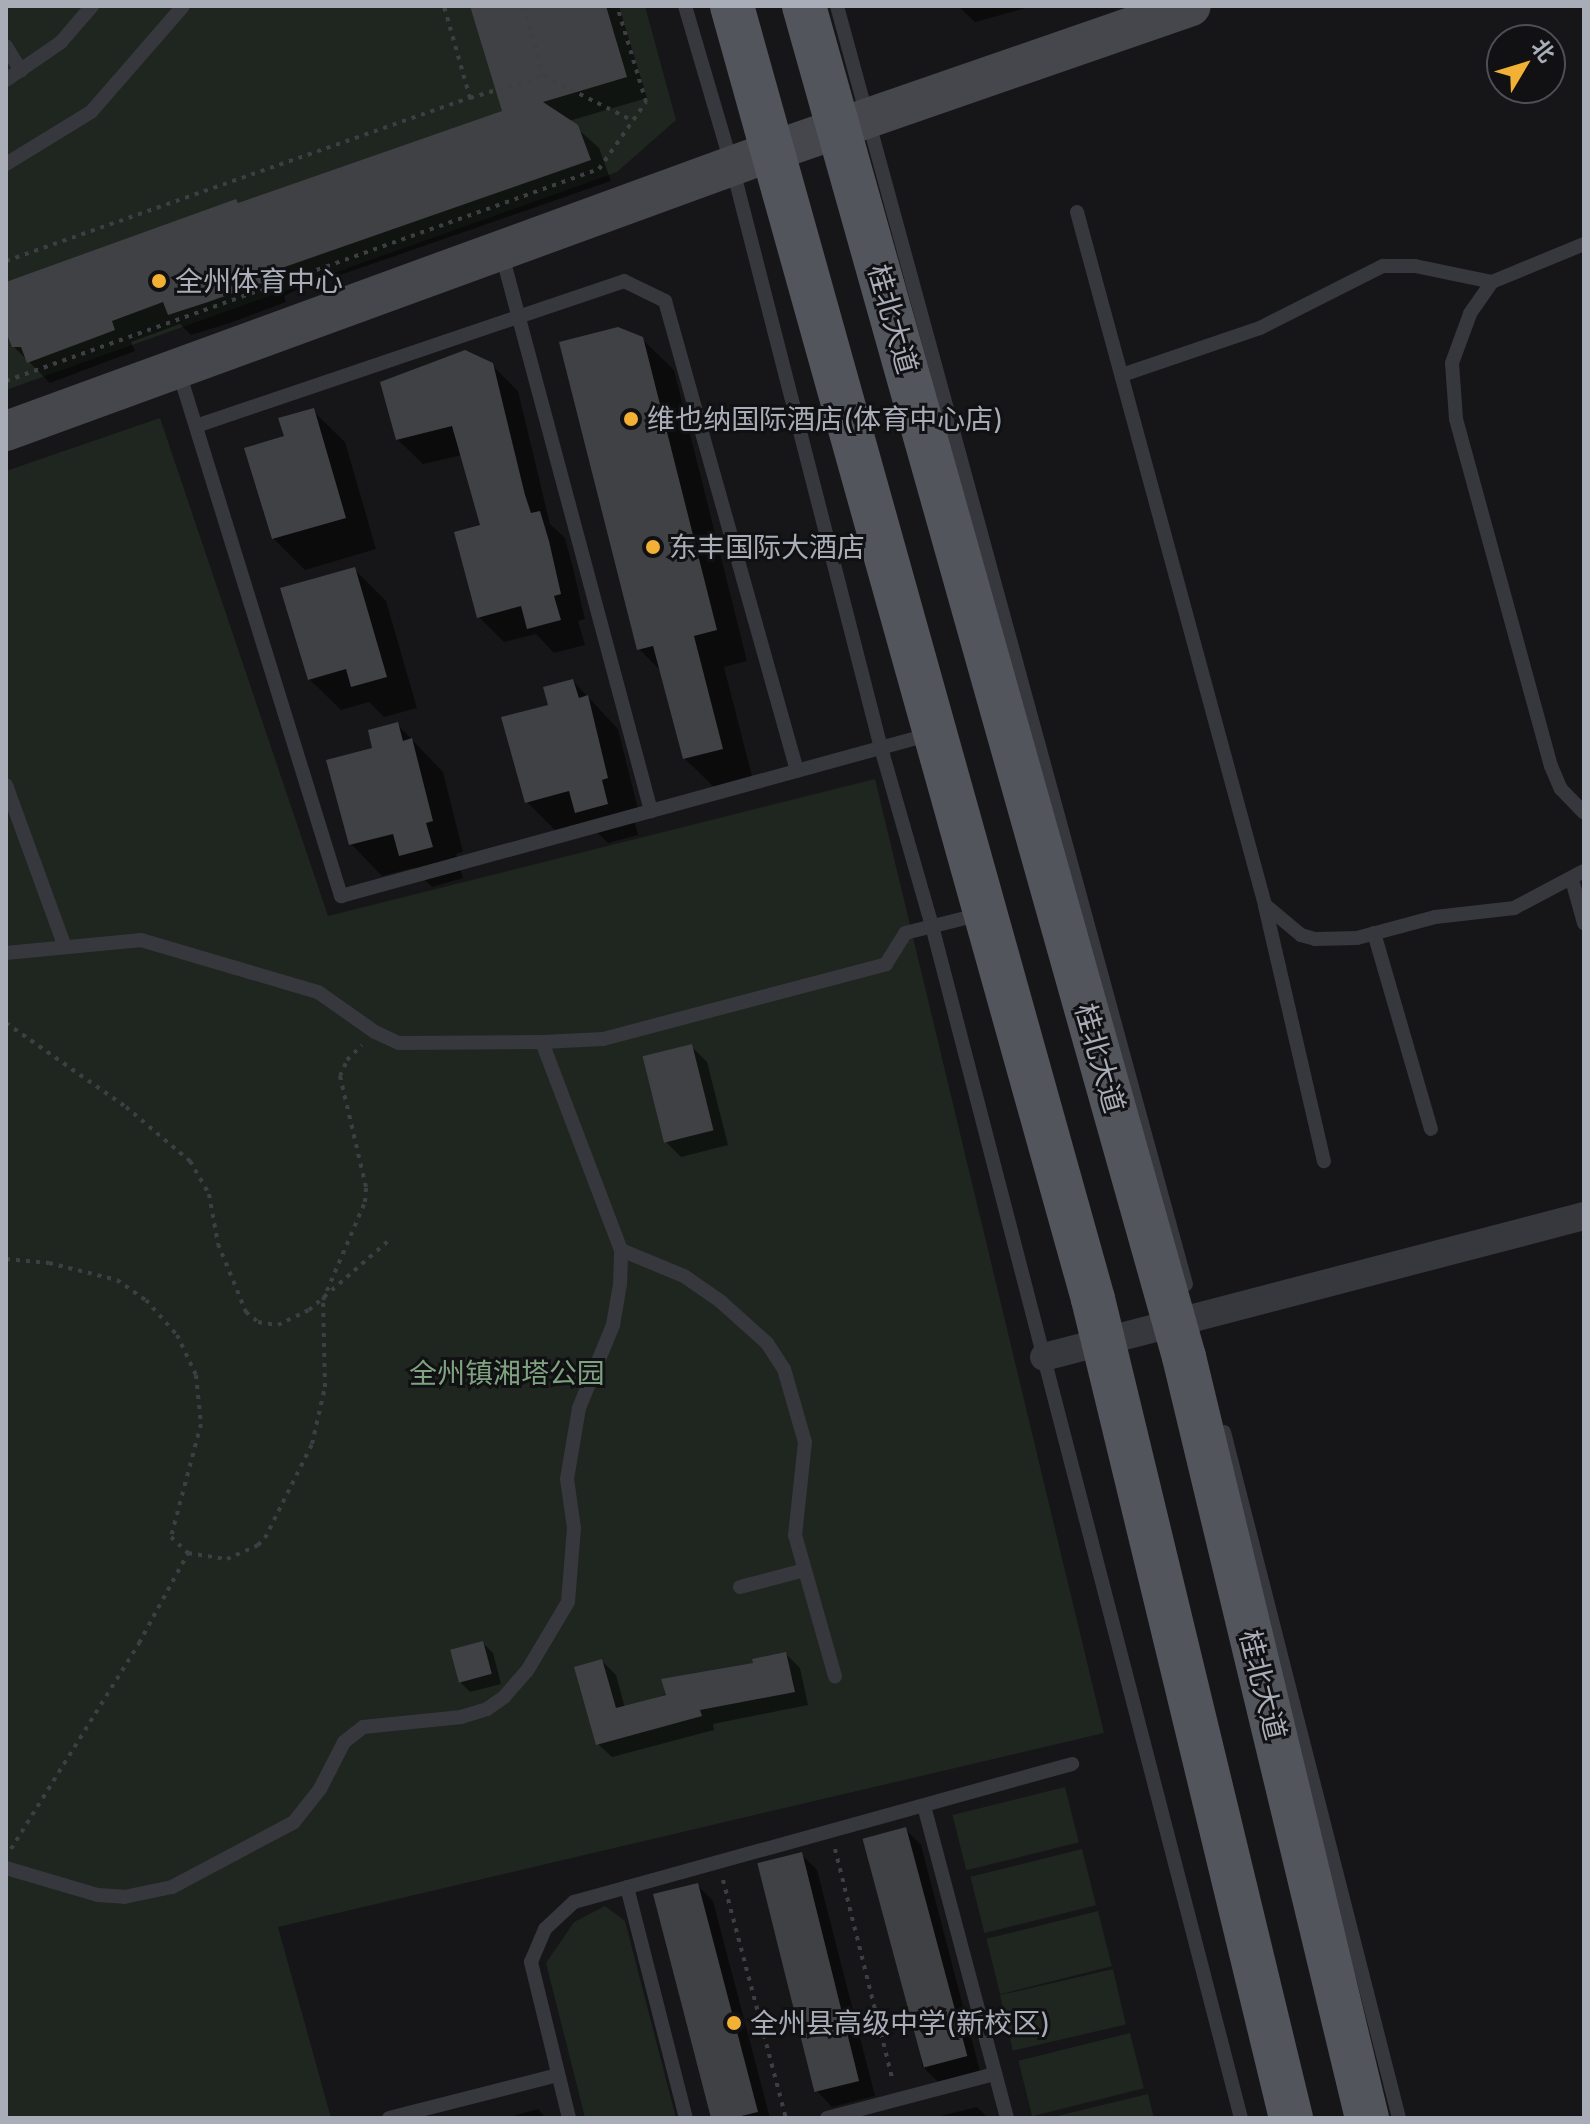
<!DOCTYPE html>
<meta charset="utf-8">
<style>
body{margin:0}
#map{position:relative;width:1590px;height:2124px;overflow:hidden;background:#161618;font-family:Inter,"Noto Sans SC",sans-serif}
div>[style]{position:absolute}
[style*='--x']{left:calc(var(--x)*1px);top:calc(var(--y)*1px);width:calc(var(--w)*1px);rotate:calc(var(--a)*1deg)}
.green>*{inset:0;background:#1e261f;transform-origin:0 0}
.shadow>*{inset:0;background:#0007}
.building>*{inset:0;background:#404145;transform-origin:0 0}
.path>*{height:4px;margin-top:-2px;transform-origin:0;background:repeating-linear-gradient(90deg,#3d3f44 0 4px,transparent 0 10px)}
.service>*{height:14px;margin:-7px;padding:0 7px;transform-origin:7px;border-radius:7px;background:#37383d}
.minor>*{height:28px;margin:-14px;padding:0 14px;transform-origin:14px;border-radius:14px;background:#37383d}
.secondary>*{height:40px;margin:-20px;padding:0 20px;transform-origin:20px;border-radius:20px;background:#45474d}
.primary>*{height:44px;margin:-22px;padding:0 22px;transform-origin:22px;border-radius:22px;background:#53555c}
.dots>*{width:22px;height:22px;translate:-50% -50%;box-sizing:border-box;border:4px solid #111113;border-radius:50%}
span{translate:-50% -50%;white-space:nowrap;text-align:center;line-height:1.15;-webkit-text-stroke:6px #111113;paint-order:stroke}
.poi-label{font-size:28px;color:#a8adb8}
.left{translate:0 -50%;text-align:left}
.street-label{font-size:28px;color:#a8adb8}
.park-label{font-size:28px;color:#7fa381}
.frame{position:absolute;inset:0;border:8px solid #a8adb8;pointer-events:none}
.north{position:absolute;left:1486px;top:24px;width:80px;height:80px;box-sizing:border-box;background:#111113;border:2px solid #4d4f55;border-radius:50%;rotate:52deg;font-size:22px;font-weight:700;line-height:32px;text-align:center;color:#a8adb8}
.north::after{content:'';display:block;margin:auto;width:28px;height:36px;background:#f2b134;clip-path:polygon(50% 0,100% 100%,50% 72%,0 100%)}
</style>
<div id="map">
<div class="green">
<i style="clip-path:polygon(6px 6px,645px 6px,676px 120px,617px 172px,6px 390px)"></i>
<i style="clip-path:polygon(160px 418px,328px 916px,875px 779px,1104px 1733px,278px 1927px,331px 2118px,6px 2118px,6px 471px)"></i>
<i style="left:1065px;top:1787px;width:57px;height:116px;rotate:76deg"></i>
<i style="left:1082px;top:1849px;width:58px;height:115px;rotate:76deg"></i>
<i style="clip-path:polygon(605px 1906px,625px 1921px,676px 2118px,585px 2118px,546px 1963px,574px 1922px)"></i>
<i style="left:1098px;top:1911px;width:57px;height:115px;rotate:76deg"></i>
<i style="left:1113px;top:1969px;width:57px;height:116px;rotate:77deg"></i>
<i style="left:1130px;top:2033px;width:57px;height:115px;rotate:76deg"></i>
<i style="clip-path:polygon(1148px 2094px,1154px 2118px,1049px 2118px)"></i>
</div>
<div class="shadow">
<i style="clip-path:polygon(472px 6px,619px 6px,647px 98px,569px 121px,599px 148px,611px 181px,297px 290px,284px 296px,286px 302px,230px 323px,191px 335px,180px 324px,131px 342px,135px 351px,50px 383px,13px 346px,6px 326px,6px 284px,505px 113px)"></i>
<i style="clip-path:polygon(958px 6px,1033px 6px,975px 22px)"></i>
<i style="clip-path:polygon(642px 339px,674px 370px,747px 661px,724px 667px,753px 780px,716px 789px,684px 758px,662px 672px,639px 649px)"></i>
<i style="clip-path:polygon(492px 365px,518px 391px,550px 524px,565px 538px,573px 568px,585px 619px,578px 621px,585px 645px,554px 653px,536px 634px,504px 642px,479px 617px,482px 527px,462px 455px,423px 464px,397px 439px)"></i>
<i style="clip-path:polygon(313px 411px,345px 442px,376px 549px,305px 570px,273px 538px,286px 438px)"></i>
<i style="clip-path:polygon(354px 569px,386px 601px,417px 708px,384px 717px,369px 702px,341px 710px,309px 679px)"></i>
<i style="clip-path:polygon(573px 681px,618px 729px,638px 809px,632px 811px,638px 835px,608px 843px,589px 824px,558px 833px,527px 802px,550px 706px)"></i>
<i style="clip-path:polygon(397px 724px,443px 772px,463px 852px,456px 854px,463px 878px,432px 887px,413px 868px,382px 876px,351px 844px,375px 749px)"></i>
<i style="clip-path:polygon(691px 1046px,707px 1062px,728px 1145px,681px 1157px,666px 1142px)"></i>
<i style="clip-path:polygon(483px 1643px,493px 1653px,501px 1684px,470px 1692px,460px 1682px)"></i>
<i style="clip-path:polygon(786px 1654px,800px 1668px,808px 1705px,713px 1724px,714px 1730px,612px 1757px,598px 1744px,602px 1661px,616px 1675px,625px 1708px)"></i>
<i style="clip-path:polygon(905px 1829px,921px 1845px,980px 2071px,938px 2082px,922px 2066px)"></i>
<i style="clip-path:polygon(801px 1854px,817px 1870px,875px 2096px,832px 2107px,817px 2091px)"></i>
<i style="clip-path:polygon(697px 1885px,713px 1901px,770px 2118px,713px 2118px)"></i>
<i style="clip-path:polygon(977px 2107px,988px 2118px,936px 2118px,936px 2117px)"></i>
<i style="clip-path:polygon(538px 2109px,546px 2118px,505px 2118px)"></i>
</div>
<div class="building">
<i style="clip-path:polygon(470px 6px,606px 6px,627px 77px,543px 102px,578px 125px,591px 160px,276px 270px,264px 275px,267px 281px,208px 302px,168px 315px,163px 302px,112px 321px,115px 330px,27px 363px,21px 347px,12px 347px,6px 332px,6px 282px,236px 199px,238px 203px,502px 111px)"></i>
<i style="clip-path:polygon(618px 327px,643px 337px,717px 630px,694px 636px,723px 749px,683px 759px,653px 646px,637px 650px,559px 342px)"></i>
<i style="clip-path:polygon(465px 350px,493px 363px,525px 495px,531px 513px,540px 511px,549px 541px,561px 594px,554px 596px,561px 620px,527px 629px,521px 606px,477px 618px,454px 532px,480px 525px,452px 426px,396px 440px,380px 382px)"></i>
<i style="clip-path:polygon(314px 408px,346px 518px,272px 539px,244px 448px,284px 436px,278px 418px)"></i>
<i style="clip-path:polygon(355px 567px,387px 677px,351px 687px,346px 669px,308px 680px,280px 588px)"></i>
<i style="clip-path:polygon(573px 679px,579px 698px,588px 695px,608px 778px,602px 780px,608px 804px,575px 813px,569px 791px,525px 803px,501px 717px,548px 705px,543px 687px)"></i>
<i style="clip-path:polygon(398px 722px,403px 741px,412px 738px,433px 821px,426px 823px,433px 847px,399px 856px,393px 834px,349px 845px,326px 760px,372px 748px,368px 730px)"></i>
<i style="left:692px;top:1044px;width:89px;height:51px;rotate:76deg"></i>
<i style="left:483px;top:1641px;width:34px;height:34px;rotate:75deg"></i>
<i style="clip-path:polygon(786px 1652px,795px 1692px,700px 1710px,702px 1716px,596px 1745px,574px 1667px,602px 1659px,616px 1708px,666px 1695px,661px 1679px,753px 1663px,752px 1659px)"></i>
<i style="left:906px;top:1827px;width:237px;height:45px;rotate:75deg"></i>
<i style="left:802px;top:1852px;width:236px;height:46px;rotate:76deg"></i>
<i style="clip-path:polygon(698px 1883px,758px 2112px,733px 2118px,711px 2118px,653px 1894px)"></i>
</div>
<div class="path">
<i style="--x:524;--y:6;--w:73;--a:74.1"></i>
<i style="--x:470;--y:98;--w:77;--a:-16.6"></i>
<i style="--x:544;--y:76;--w:100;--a:26.8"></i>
<i style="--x:6;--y:261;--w:492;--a:-19.4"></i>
<i style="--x:470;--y:98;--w:96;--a:-105.8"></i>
<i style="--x:6;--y:381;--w:630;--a:-19.67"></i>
<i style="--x:599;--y:169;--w:82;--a:-55"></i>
<i style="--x:646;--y:102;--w:100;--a:-106.8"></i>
<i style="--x:6;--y:1023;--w:146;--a:35"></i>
<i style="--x:126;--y:1107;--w:84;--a:40.2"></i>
<i style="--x:190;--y:1161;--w:38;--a:60"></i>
<i style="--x:209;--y:1194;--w:51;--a:79.8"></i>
<i style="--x:218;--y:1244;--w:74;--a:67.6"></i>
<i style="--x:246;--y:1312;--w:16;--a:40"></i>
<i style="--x:258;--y:1322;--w:20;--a:9"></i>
<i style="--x:278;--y:1325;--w:34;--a:-26"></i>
<i style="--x:309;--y:1310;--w:105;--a:-41.1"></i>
<i style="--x:6;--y:1259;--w:43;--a:5.3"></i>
<i style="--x:49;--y:1263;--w:70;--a:14"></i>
<i style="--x:117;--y:1280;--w:35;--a:35"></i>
<i style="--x:146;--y:1300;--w:47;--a:48.5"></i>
<i style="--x:177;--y:1335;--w:44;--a:64.6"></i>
<i style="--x:196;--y:1375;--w:49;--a:84.2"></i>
<i style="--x:201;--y:1424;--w:117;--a:104.9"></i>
<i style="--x:171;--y:1537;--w:23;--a:43"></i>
<i style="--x:188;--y:1553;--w:39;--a:9"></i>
<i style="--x:227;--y:1559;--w:34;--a:-24"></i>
<i style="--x:258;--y:1545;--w:10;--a:-45"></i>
<i style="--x:265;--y:1538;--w:105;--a:-63.4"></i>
<i style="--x:312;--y:1444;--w:58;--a:-77.2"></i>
<i style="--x:325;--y:1387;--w:87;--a:-91.3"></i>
<i style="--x:323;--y:1300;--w:107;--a:-66.8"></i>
<i style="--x:365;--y:1202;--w:15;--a:-86"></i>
<i style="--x:366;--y:1187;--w:114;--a:-103.2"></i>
<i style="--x:340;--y:1076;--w:17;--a:-66"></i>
<i style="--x:347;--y:1060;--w:21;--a:-45"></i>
<i style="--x:11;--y:1849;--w:243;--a:-58.1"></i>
<i style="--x:139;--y:1643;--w:102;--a:-61.4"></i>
<i style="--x:835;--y:1849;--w:239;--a:76"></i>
<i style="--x:723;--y:1880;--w:246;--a:75.2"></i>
</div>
<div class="service">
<i style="--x:685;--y:6;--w:167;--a:73.6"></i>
<i style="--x:732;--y:166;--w:601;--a:75.64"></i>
<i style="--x:881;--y:748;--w:181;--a:74"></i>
<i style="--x:931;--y:922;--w:1236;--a:75.47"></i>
<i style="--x:837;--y:6;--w:1325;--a:74.73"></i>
<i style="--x:6;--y:46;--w:29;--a:59"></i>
<i style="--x:6;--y:80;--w:67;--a:-34.6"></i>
<i style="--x:61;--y:42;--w:48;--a:-49.3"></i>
<i style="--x:6;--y:164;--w:100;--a:-31.5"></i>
<i style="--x:91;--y:112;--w:140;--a:-49"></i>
<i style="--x:1077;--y:212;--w:718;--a:74.82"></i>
<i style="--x:1265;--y:905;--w:47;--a:39.8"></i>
<i style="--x:1301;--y:935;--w:15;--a:16"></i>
<i style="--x:1315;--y:939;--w:42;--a:-1.4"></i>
<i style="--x:1357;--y:938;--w:81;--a:-15.1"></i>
<i style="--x:1435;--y:917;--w:80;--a:-6.5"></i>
<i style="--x:1514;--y:908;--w:79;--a:-27.9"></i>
<i style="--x:1584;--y:244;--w:100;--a:157.6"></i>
<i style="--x:1492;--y:282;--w:39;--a:125"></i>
<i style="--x:1470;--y:314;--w:52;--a:110.2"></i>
<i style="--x:1452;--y:363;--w:56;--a:85.9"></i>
<i style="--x:1456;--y:419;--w:360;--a:74.7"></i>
<i style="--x:1551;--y:766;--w:25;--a:67"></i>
<i style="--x:1561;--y:789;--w:33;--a:46"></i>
<i style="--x:501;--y:251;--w:580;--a:75"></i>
<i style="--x:178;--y:369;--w:552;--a:72.81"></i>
<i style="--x:341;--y:896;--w:612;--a:-15.35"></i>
<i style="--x:1122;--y:375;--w:146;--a:-18.8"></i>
<i style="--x:1260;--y:328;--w:138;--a:-26.8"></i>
<i style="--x:1383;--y:266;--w:32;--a:0"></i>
<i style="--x:1415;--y:266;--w:79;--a:11.7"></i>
<i style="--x:196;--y:426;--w:452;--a:-18.7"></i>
<i style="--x:624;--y:281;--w:46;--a:26"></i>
<i style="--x:665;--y:301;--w:488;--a:74.3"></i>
<i style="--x:6;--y:785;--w:172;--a:70"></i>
<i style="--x:1572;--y:880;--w:45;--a:74.4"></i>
<i style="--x:1265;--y:906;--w:262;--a:77"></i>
<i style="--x:1374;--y:933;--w:204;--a:73.8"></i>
<i style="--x:6;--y:953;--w:136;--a:-5.5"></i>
<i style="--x:141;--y:940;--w:184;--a:16.4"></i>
<i style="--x:318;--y:992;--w:70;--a:35.1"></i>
<i style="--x:375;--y:1032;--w:26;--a:25"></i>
<i style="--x:399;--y:1043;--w:143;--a:-0.4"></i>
<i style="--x:621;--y:1250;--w:68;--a:22.4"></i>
<i style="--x:684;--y:1276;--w:44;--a:34.8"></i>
<i style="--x:720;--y:1301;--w:63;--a:41.8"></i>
<i style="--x:767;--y:1343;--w:31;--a:57"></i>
<i style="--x:784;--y:1369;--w:76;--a:74"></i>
<i style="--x:805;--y:1442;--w:94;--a:96.1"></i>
<i style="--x:795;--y:1535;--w:147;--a:74.2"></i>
<i style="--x:1224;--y:1432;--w:708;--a:75.69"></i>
<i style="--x:740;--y:1587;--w:67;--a:-14.7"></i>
<i style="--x:924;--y:1806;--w:323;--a:75.1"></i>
<i style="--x:6;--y:1868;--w:96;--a:16.4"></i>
<i style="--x:98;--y:1895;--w:26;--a:4"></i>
<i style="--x:124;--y:1897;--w:49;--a:-11.8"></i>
<i style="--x:172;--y:1887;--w:138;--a:-28"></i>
<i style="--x:294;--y:1822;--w:42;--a:-51.8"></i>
<i style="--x:320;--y:1789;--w:53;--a:-62.9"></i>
<i style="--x:344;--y:1742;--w:24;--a:-38"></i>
<i style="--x:363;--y:1727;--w:99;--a:-5.8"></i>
<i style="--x:461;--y:1717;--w:27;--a:-17"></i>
<i style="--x:487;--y:1709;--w:21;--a:-35"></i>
<i style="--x:504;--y:1697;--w:35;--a:-49"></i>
<i style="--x:527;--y:1671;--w:80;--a:-59.3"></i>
<i style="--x:568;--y:1602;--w:74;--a:-85.4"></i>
<i style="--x:574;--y:1528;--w:49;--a:-98.1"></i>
<i style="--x:567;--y:1479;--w:72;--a:-80.4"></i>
<i style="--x:579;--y:1408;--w:90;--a:-67.7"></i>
<i style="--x:613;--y:1325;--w:42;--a:-80.3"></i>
<i style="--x:620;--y:1284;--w:34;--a:-88"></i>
<i style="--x:621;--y:1250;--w:222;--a:-110.8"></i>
<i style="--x:542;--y:1042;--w:61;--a:-2.8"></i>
<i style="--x:603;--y:1039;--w:293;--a:-14.8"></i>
<i style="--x:886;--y:964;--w:36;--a:-58"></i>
<i style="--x:905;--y:933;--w:79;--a:-13.9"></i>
<i style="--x:627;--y:1887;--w:238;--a:75.7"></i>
<i style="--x:389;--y:2118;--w:174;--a:-14.3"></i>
<i style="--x:569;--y:2118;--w:161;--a:-103.7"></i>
<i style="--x:531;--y:1962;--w:36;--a:-67"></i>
<i style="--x:545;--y:1929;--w:40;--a:-43"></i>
<i style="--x:574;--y:1902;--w:517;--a:-15.49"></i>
<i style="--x:827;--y:2118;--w:174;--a:-14.7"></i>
</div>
<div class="minor">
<i style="--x:1044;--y:1357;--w:558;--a:-14.63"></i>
</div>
<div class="secondary">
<i style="--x:6;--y:431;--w:817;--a:-20.06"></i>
<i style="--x:773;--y:151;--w:442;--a:-19.1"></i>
</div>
<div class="primary">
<i style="--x:732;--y:6;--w:1342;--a:74.4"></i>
<i style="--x:1093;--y:1299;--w:843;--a:76.41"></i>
<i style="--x:804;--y:6;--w:1403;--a:74.29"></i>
<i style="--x:1184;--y:1357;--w:783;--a:76.48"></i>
</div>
<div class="dots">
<i style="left:159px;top:281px;background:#f2b134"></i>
<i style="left:631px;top:419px;background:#f2b134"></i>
<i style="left:653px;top:547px;background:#f2b134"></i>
<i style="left:734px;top:2023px;background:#f2b134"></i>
</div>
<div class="poi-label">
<span class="left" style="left:175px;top:281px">全州体育中心</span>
<span class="left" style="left:647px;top:419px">维也纳国际酒店(体育中心店)</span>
<span class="left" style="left:669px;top:547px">东丰国际大酒店</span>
<span class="left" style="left:750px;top:2023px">全州县高级中学(新校区)</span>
</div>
<div class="street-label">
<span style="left:893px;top:319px;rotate:74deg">桂北大道</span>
<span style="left:1100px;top:1058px;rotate:74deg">桂北大道</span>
<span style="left:1263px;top:1685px;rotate:76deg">桂北大道</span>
</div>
<div class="park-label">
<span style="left:507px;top:1373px">全州镇湘塔公园</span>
</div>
<div class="frame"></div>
<div class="north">北</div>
</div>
